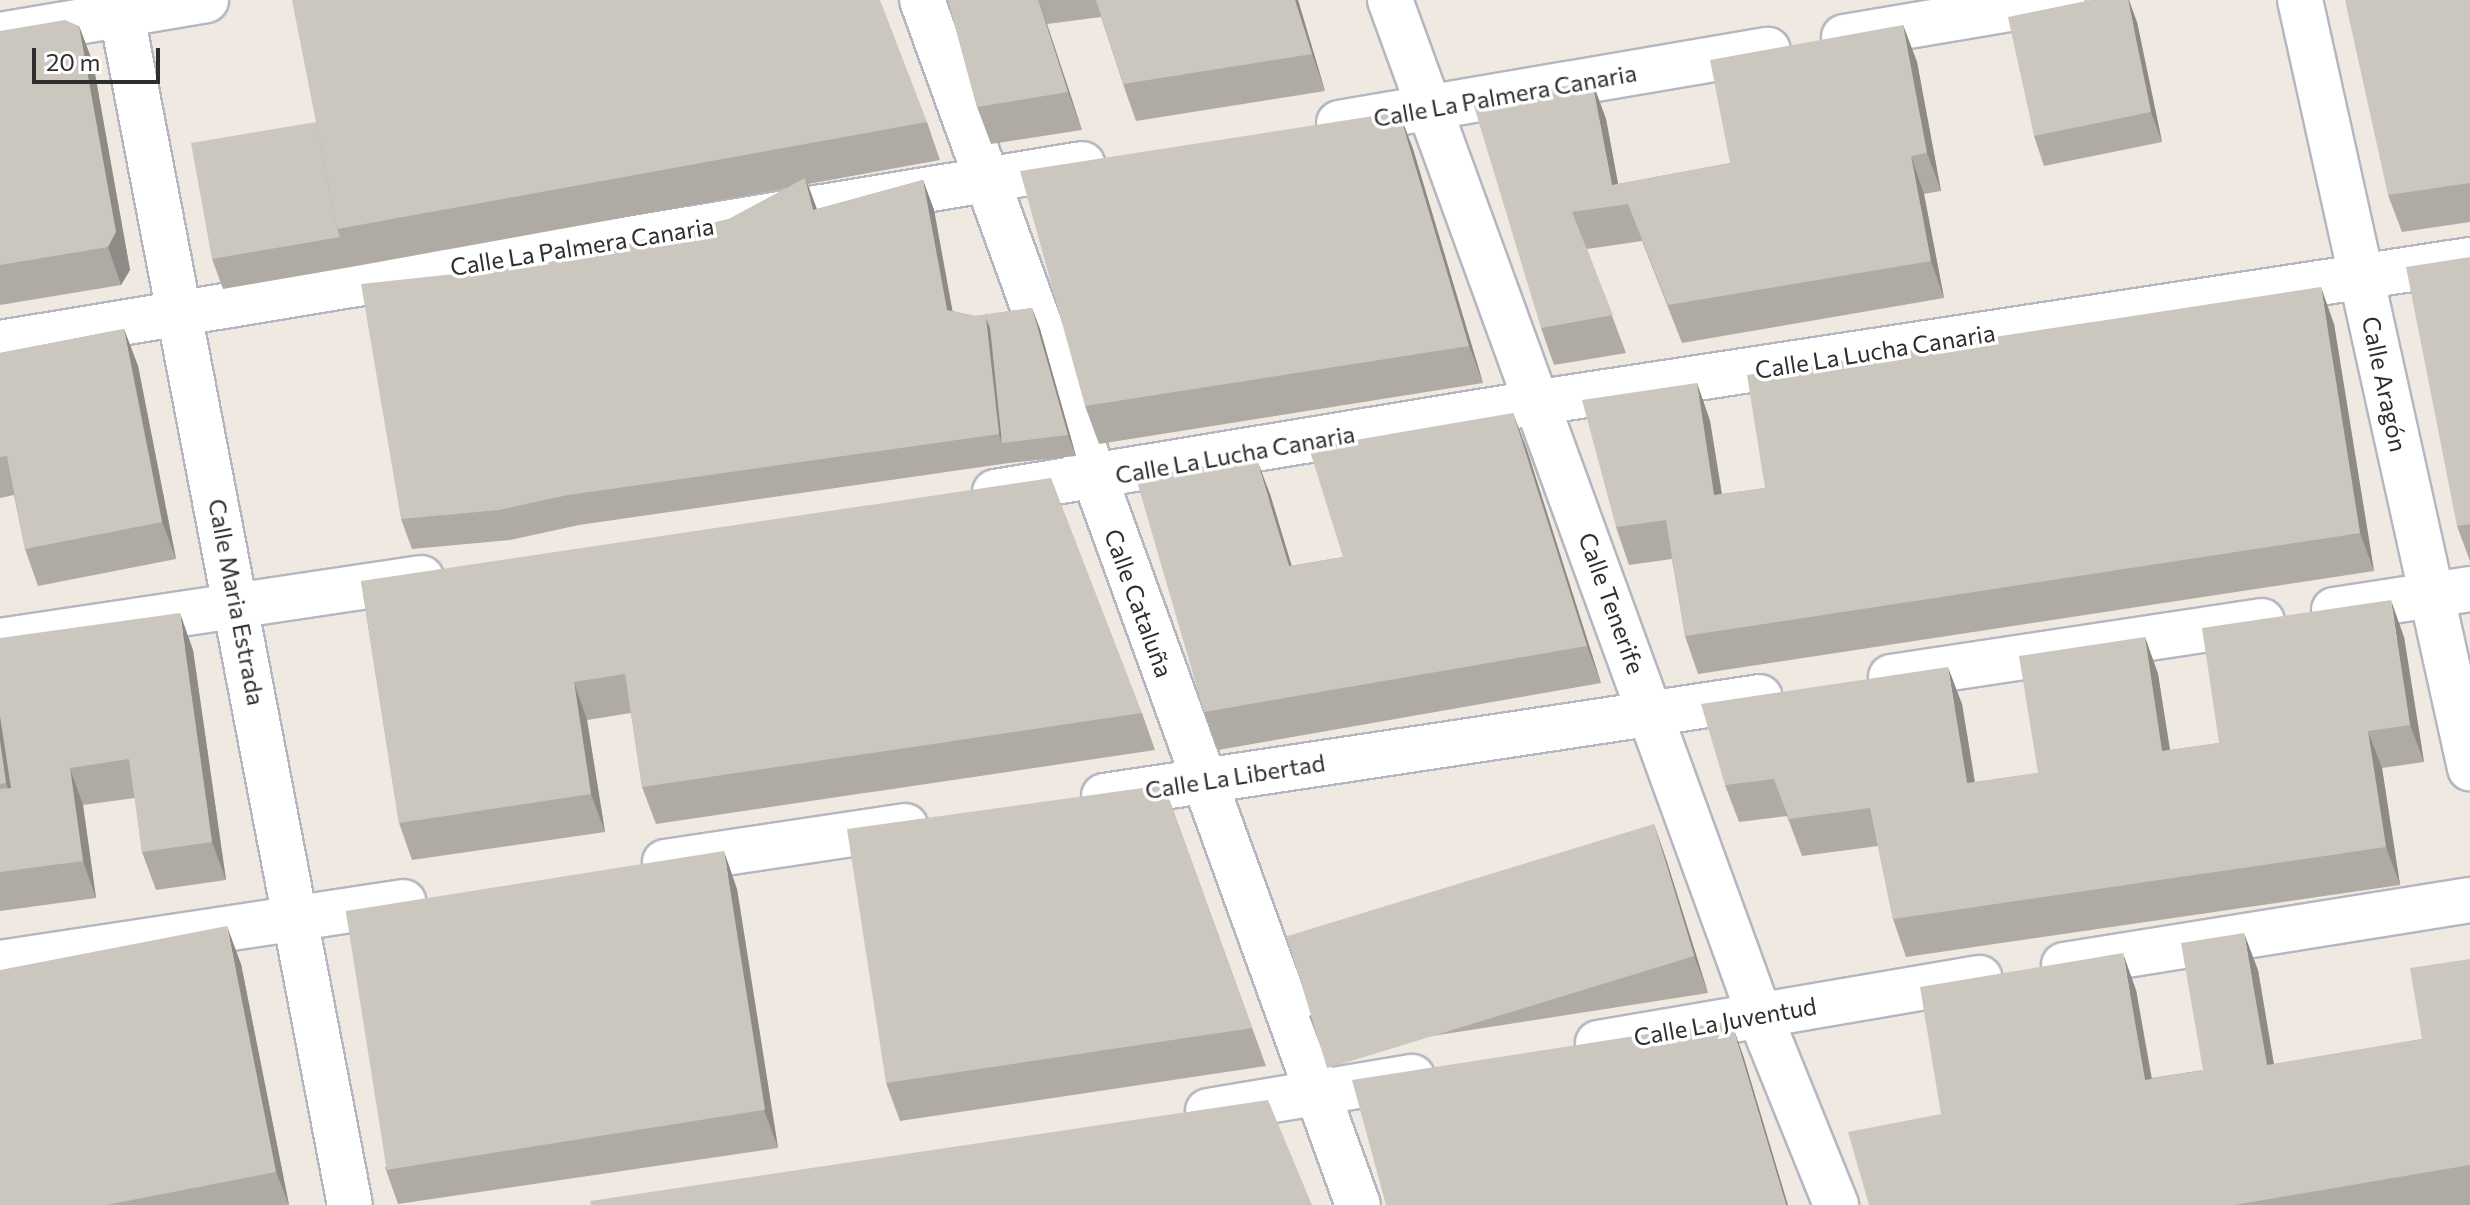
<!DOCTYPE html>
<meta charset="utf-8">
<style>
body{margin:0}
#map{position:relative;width:2470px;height:1205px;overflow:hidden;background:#efe9e1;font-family:Commissioner,sans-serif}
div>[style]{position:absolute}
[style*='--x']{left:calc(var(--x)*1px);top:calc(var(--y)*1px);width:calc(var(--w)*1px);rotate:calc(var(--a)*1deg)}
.roads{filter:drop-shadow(2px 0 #b4b7c1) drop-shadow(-2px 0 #b4b7c1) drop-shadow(0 2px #b4b7c1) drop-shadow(0 -2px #b4b7c1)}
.minor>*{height:44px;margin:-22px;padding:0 22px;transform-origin:22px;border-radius:22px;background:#fff}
.wall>*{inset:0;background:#afaba4}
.shaded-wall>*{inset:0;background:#8e8b86}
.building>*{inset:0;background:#cbc7bf;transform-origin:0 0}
span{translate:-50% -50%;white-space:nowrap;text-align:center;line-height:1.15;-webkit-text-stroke:7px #fff;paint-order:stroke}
.street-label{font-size:24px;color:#2e2e2e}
.scale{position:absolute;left:32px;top:48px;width:128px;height:36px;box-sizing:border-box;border:4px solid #2e2e2e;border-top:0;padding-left:10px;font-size:24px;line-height:28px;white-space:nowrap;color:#2e2e2e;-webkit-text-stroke:6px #fff;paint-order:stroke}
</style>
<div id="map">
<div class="roads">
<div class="minor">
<i style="--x:119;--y:0;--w:1227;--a:79.15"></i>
<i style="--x:922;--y:0;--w:1281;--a:70.11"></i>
<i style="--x:1390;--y:0;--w:1079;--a:70"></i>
<i style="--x:1759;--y:1014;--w:206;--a:68"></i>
<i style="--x:2300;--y:0;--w:787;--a:77.52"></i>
<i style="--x:0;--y:35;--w:209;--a:-9.6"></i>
<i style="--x:1844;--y:37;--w:222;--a:-9.6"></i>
<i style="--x:1339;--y:123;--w:435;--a:-9.7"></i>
<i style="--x:0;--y:343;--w:1097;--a:-9.39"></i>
<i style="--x:995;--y:492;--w:552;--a:-9.38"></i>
<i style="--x:1540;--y:402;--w:941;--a:-8.68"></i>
<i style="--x:2334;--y:610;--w:138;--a:-8.8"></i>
<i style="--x:0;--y:641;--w:426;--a:-8.5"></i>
<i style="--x:1891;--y:677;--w:375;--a:-8.6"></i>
<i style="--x:1104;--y:796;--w:663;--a:-8.58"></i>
<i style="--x:665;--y:862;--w:243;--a:-8.5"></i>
<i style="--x:0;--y:963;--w:408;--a:-8.6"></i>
<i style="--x:2064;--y:965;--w:411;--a:-9.1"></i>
<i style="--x:1598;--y:1043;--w:387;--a:-9.7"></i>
<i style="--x:1208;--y:1111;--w:207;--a:-9.5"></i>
</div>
</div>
<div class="wall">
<i style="clip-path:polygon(948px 0,1298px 0,1325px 91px,1136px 121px,1123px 84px,1101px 17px,1047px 24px,1082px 130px,991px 144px,977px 107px)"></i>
<i style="clip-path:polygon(2470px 0,2470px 222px,2402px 232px,2388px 195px)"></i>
<i style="clip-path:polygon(2137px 22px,2162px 142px,2044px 166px,2034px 136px)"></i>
<i style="clip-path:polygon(1903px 25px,1917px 62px,1941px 191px,1924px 194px,1944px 298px,1682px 343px,1642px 241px,1587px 249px,1626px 353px,1554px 365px,1541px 328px,1592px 81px,1606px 119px,1618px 184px,1730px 163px)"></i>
<i style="clip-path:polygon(79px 26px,93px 63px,130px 270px,121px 285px,0 305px,0 31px)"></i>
<i style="clip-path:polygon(1399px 112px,1413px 149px,1483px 383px,1099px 444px,1085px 406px)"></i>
<i style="clip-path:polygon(316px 122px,927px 122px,940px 160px,808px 184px,817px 209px,923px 180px,934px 210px,952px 311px,975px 316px,1032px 308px,1040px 329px,1076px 456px,1009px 463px,579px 525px,510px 540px,412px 549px,401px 519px,538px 265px,729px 219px,787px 188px,351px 267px,223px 289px,212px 259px)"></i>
<i style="clip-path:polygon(2470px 257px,2470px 561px,2457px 526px)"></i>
<i style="clip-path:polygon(2334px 324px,2374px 571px,1698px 674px,1685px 636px,1672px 559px,1629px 565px,1616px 527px,1697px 383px,1710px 421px,1722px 494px,1765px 488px)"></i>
<i style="clip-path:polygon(124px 329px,138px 366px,176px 559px,38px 586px,25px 549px,14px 495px,0 498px,0 353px)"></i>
<i style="clip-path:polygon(1513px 413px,1527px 450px,1601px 683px,1218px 750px,1204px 712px,1270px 494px,1291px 566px,1343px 557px)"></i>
<i style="clip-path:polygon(361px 581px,1142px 713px,1155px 750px,656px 824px,642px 787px,631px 713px,587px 720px,605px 832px,412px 860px,399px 823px)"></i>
<i style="clip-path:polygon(2145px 637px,2158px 674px,2170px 750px,2219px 743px,2404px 637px,2424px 762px,2382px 768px,2400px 885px,1906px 957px,1893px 919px,1878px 846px,1802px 856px,1787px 816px,1739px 822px,1725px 785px,1962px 704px,1975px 782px,2038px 773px)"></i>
<i style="clip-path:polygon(0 638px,193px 650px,226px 880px,156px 890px,142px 852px,135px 798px,83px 805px,96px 898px,0 911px)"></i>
<i style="clip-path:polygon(1164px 785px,1266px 1066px,900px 1121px,886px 1083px)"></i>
<i style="clip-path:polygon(1654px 824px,1667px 862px,1708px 993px,1323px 1053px,1309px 1016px)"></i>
<i style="clip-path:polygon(737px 889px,778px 1148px,398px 1204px,385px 1167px)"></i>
<i style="clip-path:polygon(2470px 959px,2470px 1205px,1869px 1205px,1941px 1114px,2136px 990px,2152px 1078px,2203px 1070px,2258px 970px,2274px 1064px,2422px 1039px)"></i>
<i style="clip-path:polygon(241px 964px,289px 1205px,0 1205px)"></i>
</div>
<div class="shaded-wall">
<i style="clip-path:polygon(1039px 0,1047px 24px,1082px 130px,1068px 92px)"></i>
<i style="clip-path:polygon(1295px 0,1298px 0,1325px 91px,1312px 54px)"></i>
<i style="clip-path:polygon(2128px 0,2129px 0,2137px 22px,2162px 142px,2151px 112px)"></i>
<i style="clip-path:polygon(1903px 25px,1917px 62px,1941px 191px,1927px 153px)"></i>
<i style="clip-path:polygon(79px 26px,93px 63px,130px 270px,121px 285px,108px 247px)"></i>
<i style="clip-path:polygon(1592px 81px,1606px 119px,1622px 205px,1612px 185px)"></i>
<i style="clip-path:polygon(1399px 112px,1413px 149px,1483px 383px,1469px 346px)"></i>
<i style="clip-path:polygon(1911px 156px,1924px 194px,1944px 298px,1931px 261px)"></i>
<i style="clip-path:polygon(805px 178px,816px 207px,824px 240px,813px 210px)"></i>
<i style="clip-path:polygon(923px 180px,934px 210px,954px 319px,947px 310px)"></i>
<i style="clip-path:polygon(2321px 287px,2334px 324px,2374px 571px,2360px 533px)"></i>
<i style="clip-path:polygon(1032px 308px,1040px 329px,1076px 456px,1068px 435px)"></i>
<i style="clip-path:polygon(986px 318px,997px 348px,1002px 443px,999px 434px)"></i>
<i style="clip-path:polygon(124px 329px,138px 366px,176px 559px,162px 522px)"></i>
<i style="clip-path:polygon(1697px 383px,1710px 421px,1728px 533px,1714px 495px)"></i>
<i style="clip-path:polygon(1513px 413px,1527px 450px,1601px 683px,1587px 646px)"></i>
<i style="clip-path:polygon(1256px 457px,1270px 494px,1303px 603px,1289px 566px)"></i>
<i style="clip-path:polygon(2391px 600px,2404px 637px,2424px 762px,2410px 725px)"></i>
<i style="clip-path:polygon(180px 613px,193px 650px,226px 880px,212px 842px)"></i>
<i style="clip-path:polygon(2145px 637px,2158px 674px,2176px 789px,2162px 751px)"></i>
<i style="clip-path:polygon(1948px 667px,1962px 704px,1981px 821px,1967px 783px)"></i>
<i style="clip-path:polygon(574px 682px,587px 720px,605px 832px,591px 794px)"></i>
<i style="clip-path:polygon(0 701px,17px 813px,6px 783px,0 741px)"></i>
<i style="clip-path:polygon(2368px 731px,2382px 768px,2400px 885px,2386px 847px)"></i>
<i style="clip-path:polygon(70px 768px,83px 805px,96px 898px,83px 861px)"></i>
<i style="clip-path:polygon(1654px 824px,1667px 862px,1708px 993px,1694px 956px)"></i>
<i style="clip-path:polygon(724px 851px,737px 889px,778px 1148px,764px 1110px)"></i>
<i style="clip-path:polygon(227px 926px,241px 964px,289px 1205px,276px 1172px)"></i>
<i style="clip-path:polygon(2244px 933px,2258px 970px,2280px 1102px,2267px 1065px)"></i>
<i style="clip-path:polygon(2123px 953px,2136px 990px,2158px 1117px,2145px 1080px)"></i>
<i style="clip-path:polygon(1731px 1021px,1744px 1058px,1788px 1205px,1786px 1205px)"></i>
</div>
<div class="building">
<i style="clip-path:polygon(292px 0,880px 0,927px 122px,337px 229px)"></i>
<i style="clip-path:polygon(948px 0,1038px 0,1068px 92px,977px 107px)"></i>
<i style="clip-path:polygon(1096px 0,1295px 0,1312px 54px,1123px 84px)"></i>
<i style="clip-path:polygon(2091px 0,2128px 0,2151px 112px,2034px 136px,2008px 17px)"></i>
<i style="clip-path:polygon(2345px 0,2470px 0,2470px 183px,2388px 195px)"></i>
<i style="clip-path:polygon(65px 20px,79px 26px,116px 232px,108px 247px,0 265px,0 31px)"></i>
<i style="clip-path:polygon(1903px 25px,1927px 153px,1911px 156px,1931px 261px,1668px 305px,1628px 204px,1572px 212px,1613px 315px,1541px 328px,1473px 103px,1592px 81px,1612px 185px,1730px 163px,1710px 60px)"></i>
<i style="clip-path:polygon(1399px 112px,1469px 346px,1085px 406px,1020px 171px)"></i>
<i style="clip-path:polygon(316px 122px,337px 229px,340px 237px,212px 259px,191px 143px)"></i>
<i style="clip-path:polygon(805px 178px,813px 210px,923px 180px,947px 310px,986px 318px,999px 434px,568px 495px,499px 510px,401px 519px,361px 284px,538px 265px,729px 219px)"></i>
<i style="clip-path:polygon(2470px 257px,2470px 524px,2457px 526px,2406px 267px)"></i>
<i style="clip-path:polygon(2321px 287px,2360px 533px,1685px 636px,1666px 520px,1616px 527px,1582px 400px,1697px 383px,1714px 495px,1765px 488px,1747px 375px)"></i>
<i style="clip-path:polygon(1032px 308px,1068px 435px,1002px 443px,990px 327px,986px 318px,975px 316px)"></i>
<i style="clip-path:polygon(124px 329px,162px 522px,25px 549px,7px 456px,0 457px,0 353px)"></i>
<i style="clip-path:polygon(1513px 413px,1587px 646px,1204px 712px,1136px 478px,1256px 457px,1289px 566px,1343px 557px,1309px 448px)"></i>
<i style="clip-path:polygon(1051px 478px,1142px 713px,642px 787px,625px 674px,574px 682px,591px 794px,399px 823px,361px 581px)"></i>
<i style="clip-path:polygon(2391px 600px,2410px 725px,2368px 731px,2386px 847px,1893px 919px,1870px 808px,1789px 819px,1774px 779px,1725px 785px,1701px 704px,1948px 667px,1967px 783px,2038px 773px,2019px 656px,2145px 637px,2162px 751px,2219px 743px,2202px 628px)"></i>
<i style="clip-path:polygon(180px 613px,212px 842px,142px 852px,129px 759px,70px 768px,83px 861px,0 872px,0 789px,11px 788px,0 716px,0 638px)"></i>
<i style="clip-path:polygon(0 741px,6px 783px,0 784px)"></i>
<i style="clip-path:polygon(1164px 785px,1252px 1028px,886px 1083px,847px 829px)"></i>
<i style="left:1654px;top:824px;width:138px;height:384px;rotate:73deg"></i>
<i style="left:724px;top:851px;width:262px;height:383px;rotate:81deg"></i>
<i style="clip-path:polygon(227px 926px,276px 1172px,106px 1205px,0 1205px,0 970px)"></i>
<i style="clip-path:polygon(2244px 933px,2267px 1065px,2422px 1039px,2410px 968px,2470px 959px,2470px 1165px,2234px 1205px,1869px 1205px,1848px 1132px,1941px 1114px,1920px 987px,2123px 953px,2145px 1080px,2203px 1070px,2181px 943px)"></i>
<i style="clip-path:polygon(1731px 1021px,1786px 1205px,1386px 1205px,1352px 1080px)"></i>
<i style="clip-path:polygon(1268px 1100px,1312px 1205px,591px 1205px,590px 1201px)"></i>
</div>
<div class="street-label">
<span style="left:1505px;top:95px;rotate:-10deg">Calle La Palmera Canaria</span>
<span style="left:582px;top:246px;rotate:-9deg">Calle La Palmera Canaria</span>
<span style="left:1875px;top:351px;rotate:-9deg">Calle La Lucha Canaria</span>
<span style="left:2385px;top:384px;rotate:78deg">Calle Aragón</span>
<span style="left:1235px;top:454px;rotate:-10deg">Calle La Lucha Canaria</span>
<span style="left:237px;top:602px;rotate:79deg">Calle Maria Estrada</span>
<span style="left:1139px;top:603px;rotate:70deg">Calle Cataluña</span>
<span style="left:1612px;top:603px;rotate:70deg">Calle Tenerife</span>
<span style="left:1235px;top:776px;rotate:-9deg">Calle La Libertad</span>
<span style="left:1725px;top:1021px;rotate:-10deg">Calle La Juventud</span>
</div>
<div class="scale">20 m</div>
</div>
